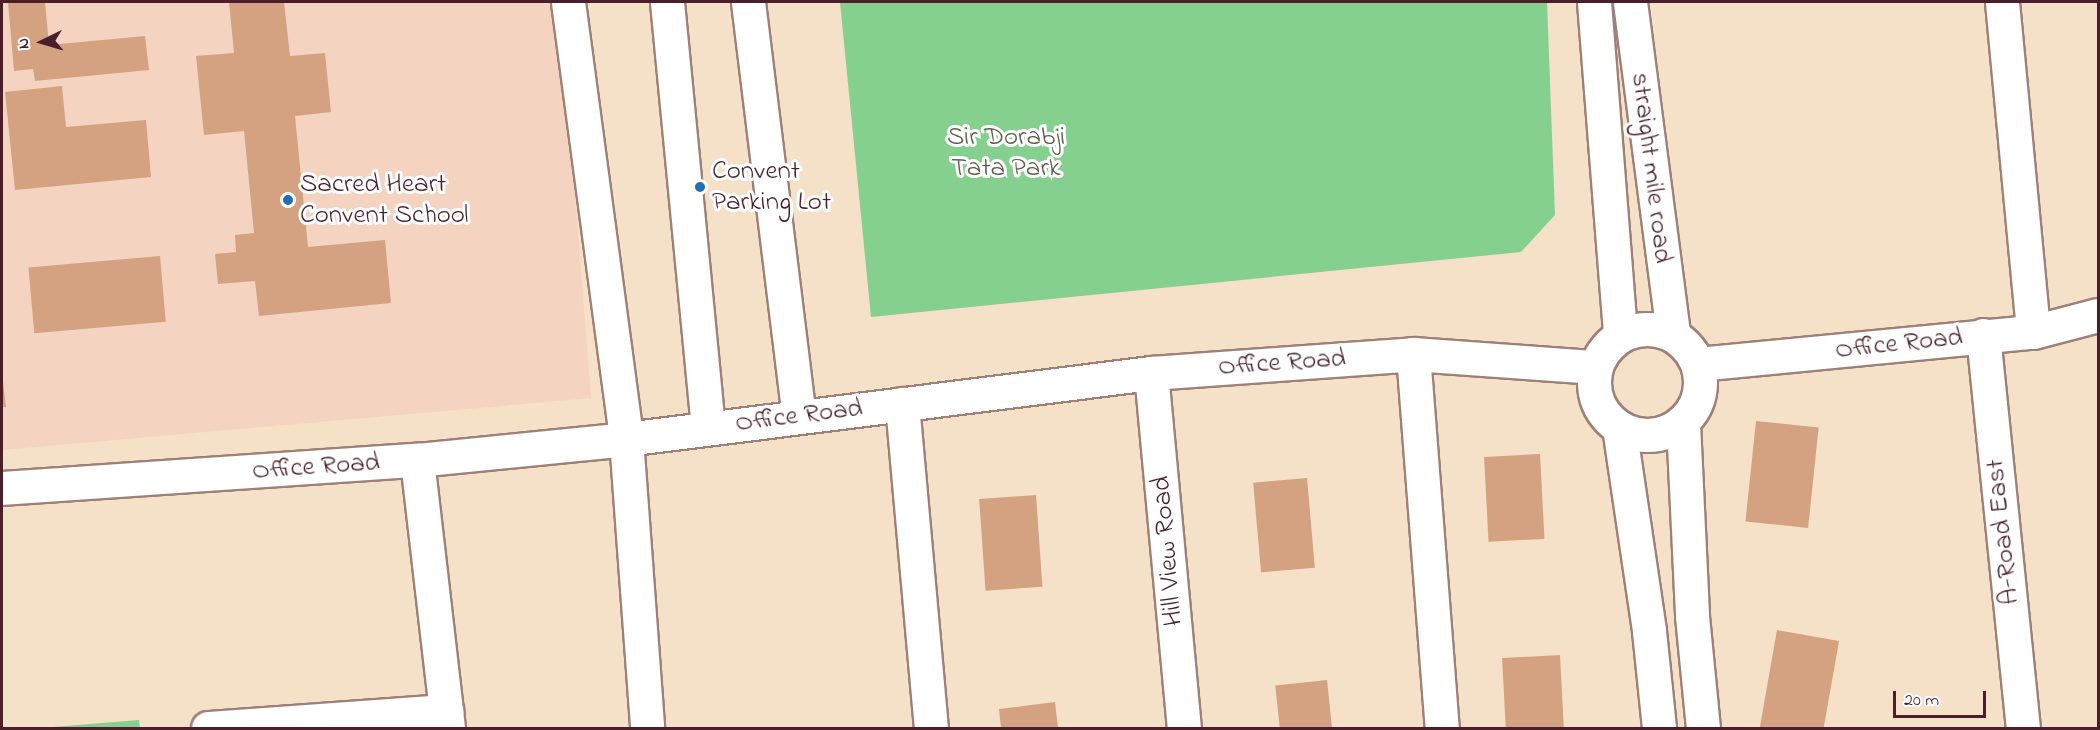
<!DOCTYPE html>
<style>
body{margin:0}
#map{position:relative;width:2100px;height:730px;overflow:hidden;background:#f4e1c7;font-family:"Indie Flower",sans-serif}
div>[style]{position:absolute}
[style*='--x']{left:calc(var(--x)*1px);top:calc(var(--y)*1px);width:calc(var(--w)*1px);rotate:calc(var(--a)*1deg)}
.built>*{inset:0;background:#f4d3c1}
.green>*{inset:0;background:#85d08e}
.building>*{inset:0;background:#d4a280;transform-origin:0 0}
.roads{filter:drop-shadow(2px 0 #9f8079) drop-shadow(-2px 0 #9f8079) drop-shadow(0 2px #9f8079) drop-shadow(0 -2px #9f8079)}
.minor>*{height:33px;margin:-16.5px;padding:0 16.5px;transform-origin:16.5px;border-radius:16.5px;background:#fff}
.minor>.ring{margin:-16.5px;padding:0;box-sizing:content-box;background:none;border:33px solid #fff;border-radius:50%}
.dots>*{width:16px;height:16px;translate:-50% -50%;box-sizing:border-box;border:3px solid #fff;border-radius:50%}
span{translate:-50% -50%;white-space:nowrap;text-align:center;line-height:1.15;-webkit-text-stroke:6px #fff;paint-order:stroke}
.park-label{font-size:27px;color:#5f5d4e}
.street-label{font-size:27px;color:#4a1f2b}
.poi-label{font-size:27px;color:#4a1f2b}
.left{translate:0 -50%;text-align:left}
.frame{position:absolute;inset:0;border:3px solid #4a1f2b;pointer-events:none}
.north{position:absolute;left:12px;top:12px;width:60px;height:60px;-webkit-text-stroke:4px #fff;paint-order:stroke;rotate:265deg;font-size:16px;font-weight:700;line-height:24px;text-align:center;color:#4a1f2b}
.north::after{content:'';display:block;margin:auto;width:21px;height:27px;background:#4a1f2b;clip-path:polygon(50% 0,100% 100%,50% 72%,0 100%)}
.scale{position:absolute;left:1893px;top:691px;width:93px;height:27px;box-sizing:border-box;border:3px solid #4a1f2b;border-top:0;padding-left:8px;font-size:18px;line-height:21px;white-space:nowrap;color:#4a1f2b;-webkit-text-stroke:4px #fff;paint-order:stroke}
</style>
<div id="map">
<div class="built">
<i style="clip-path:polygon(2px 2px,560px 2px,591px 398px,2px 450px)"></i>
</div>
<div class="green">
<i style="clip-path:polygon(840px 2px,1547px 2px,1555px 215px,1521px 252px,871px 317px)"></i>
<i style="clip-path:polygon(139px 720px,140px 728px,41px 728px)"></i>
</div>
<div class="building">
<i style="clip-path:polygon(8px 2px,45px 2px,49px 45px,145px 36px,149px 70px,35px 81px,33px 69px,14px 71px)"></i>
<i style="clip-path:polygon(229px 2px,284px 2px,290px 56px,325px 53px,331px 112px,295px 116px,308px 247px,385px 240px,391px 303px,259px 316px,255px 281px,218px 284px,215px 254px,236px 252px,235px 235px,254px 233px,244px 131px,204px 135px,196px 56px,234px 53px)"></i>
<i style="clip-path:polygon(62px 86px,66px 127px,146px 120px,151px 177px,15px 190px,5px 92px)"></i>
<i style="left:160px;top:256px;width:66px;height:132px;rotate:85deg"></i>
<i style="clip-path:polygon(2px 373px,6px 407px,2px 407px)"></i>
<i style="left:1756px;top:421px;width:63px;height:101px;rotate:6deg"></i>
<i style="left:1540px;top:454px;width:85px;height:56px;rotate:87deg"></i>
<i style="left:1307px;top:478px;width:90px;height:54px;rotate:85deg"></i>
<i style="left:1036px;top:495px;width:92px;height:57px;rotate:86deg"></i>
<i style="left:1777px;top:630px;width:63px;height:100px;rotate:10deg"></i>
<i style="left:1560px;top:655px;width:73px;height:58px;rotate:87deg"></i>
<i style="left:1327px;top:680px;width:48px;height:52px;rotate:84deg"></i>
<i style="clip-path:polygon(1055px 702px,1058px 728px,1001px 728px,999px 709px)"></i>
</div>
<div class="roads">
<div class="minor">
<i style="--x:568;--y:2;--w:441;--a:82.4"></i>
<i style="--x:626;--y:439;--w:290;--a:85.8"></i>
<i style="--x:667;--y:2;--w:428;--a:84.5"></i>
<i style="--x:748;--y:2;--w:416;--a:83"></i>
<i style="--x:1594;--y:2;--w:334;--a:85.5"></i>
<i style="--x:1630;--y:2;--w:335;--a:82.6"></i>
<i style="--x:2002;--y:2;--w:331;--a:84.6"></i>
<i class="ring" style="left:1594px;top:329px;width:73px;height:73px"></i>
<i style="--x:1983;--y:335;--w:395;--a:84.2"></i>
<i style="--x:1413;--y:354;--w:375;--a:85.6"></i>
<i style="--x:1698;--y:364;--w:337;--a:-5.5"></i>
<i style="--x:2033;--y:332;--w:67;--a:-14.7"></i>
<i style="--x:1151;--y:373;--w:357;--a:84.7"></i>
<i style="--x:902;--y:404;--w:325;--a:84.9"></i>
<i style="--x:1683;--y:423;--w:193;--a:87.3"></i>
<i style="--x:1692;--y:616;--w:113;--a:84.4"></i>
<i style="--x:1619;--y:427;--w:206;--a:81.6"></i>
<i style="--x:1649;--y:631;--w:98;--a:84.1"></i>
<i style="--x:417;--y:460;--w:270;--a:83.4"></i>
<i style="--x:2;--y:488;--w:416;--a:-3.9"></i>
<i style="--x:417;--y:460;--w:210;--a:-5.7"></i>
<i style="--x:626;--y:439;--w:529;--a:-7.17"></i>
<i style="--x:1151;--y:373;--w:263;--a:-4.1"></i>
<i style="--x:1413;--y:354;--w:183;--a:4.1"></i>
<i style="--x:208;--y:728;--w:239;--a:-4.1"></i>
</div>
</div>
<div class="dots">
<i style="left:700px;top:187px;background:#1f6fb2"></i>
<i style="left:288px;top:200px;background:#1f6fb2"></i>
</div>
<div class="park-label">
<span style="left:1006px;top:153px">Sir Dorabji<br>Tata Park</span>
</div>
<div class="street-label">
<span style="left:1651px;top:168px;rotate:83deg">straight mile road</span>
<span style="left:1899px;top:344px;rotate:-6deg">Office Road</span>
<span style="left:1282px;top:363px;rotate:-4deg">Office Road</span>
<span style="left:799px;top:416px;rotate:-7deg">Office Road</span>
<span style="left:316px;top:467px;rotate:-4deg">Office Road</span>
<span style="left:2003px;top:532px;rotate:-96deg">A-Road East</span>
<span style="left:1168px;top:551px;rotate:-95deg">Hill View Road</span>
</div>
<div class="poi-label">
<span class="left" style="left:712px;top:187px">Convent<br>Parking Lot</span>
<span class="left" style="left:300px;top:200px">Sacred Heart<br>Convent School</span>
</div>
<div class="frame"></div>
<div class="north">N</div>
<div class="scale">20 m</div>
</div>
